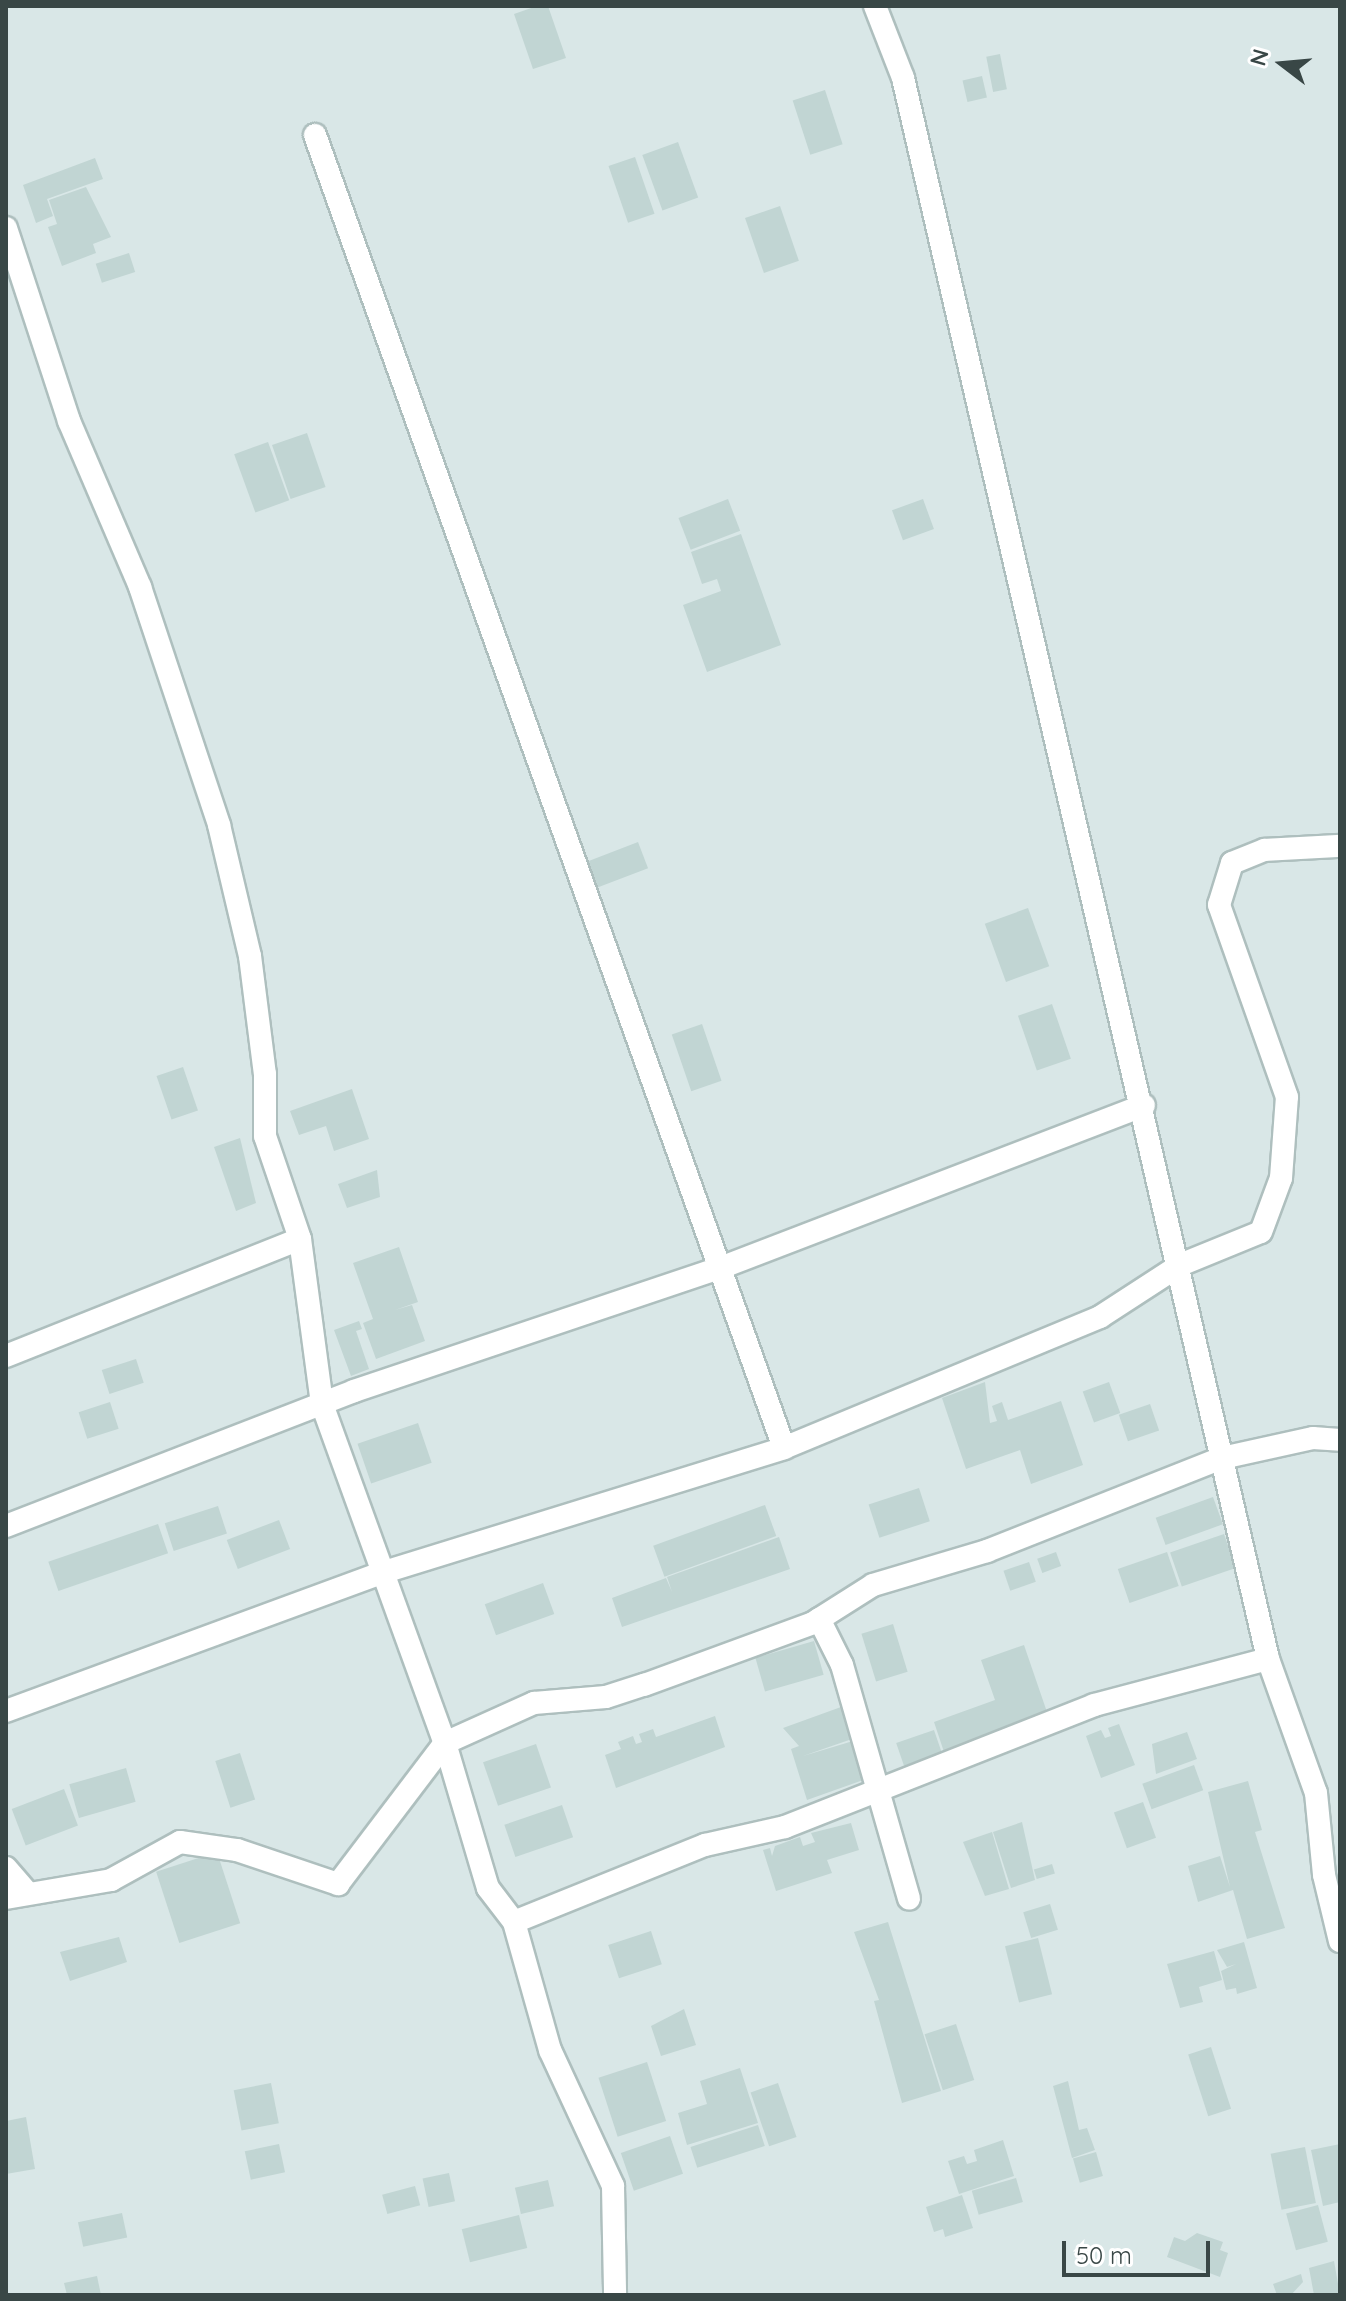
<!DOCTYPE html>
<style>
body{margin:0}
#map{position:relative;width:1346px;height:2301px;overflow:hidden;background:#ebf4f4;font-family:Quicksand,sans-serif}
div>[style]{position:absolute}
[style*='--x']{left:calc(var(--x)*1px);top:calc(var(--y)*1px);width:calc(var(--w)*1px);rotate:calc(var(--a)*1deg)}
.residential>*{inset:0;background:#d9e7e7;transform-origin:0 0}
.building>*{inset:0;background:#c1d5d3;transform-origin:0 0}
.roads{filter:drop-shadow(2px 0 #aebfbe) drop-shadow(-2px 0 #aebfbe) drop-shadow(0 2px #aebfbe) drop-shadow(0 -2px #aebfbe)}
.minor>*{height:22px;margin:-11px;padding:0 11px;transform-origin:11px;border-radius:11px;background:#fff}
span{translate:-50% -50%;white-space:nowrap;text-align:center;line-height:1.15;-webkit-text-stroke:6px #fff;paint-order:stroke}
.frame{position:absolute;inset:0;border:8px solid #394746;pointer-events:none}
.north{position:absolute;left:1242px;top:24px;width:80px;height:80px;-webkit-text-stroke:6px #fff;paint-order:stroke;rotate:286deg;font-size:22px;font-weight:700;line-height:32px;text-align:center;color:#394746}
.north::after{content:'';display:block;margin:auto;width:28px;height:36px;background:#394746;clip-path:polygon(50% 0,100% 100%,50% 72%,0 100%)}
.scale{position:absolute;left:1062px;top:2241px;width:148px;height:36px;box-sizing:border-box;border:4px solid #394746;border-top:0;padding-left:10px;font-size:24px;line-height:28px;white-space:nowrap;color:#394746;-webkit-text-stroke:6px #fff;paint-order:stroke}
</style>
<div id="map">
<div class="residential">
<i style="left:6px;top:6px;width:1334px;height:2289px"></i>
</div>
<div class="building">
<i style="clip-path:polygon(537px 6px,548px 6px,566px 58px,533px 69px,514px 14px)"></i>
<i style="left:1000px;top:54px;width:36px;height:14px;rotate:79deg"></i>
<i style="left:982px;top:76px;width:22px;height:20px;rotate:77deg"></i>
<i style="left:825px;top:90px;width:57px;height:34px;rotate:72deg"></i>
<i style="left:678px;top:142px;width:59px;height:38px;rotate:70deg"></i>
<i style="left:635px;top:157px;width:60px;height:28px;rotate:71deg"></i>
<i style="clip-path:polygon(95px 158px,103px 179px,47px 199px,53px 216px,36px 223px,23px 185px)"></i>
<i style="clip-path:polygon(86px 187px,111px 237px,93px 244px,96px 253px,62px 266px,48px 227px,57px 224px,49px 200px)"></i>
<i style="left:780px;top:206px;width:58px;height:37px;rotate:71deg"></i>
<i style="left:129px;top:253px;width:20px;height:35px;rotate:72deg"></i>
<i style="left:307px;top:433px;width:57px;height:37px;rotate:71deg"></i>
<i style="left:268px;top:442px;width:62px;height:36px;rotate:70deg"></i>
<i style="left:728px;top:499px;width:34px;height:53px;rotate:69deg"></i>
<i style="left:923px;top:499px;width:32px;height:33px;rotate:70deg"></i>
<i style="clip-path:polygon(741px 534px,781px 645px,707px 672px,683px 605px,721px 591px,717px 579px,702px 584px,691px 552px)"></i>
<i style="left:638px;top:842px;width:28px;height:59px;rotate:69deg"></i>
<i style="left:1028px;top:908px;width:62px;height:46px;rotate:70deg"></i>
<i style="left:1052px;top:1004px;width:58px;height:36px;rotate:71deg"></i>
<i style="left:702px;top:1024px;width:60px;height:32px;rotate:71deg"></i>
<i style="left:183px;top:1067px;width:46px;height:28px;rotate:71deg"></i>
<i style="clip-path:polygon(352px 1089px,369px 1139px,334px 1151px,326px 1126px,299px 1135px,290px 1111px)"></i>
<i style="clip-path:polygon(240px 1138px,256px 1203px,236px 1211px,214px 1147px)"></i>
<i style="clip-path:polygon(377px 1170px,380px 1197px,347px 1208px,338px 1184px)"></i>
<i style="clip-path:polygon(399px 1247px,418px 1302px,395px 1310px,412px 1305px,425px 1341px,376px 1359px,363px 1323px,373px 1319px,353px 1263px)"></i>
<i style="clip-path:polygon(359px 1321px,362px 1329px,356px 1331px,369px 1369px,351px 1376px,334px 1330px)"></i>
<i style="left:136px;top:1359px;width:25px;height:36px;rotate:72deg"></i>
<i style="clip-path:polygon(985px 1382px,990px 1423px,997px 1421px,992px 1406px,1002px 1402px,1008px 1420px,1061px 1401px,1083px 1465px,1031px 1484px,1020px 1450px,966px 1469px,942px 1398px)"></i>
<i style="left:1109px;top:1382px;width:33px;height:28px;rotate:70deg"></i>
<i style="left:110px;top:1402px;width:28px;height:33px;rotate:72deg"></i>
<i style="left:1150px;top:1404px;width:28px;height:33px;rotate:71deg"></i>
<i style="left:418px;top:1423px;width:42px;height:64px;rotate:71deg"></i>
<i style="left:919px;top:1488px;width:35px;height:53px;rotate:72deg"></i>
<i style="left:1213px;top:1497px;width:29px;height:61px;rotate:70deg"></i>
<i style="left:765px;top:1505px;width:33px;height:119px;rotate:70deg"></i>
<i style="left:218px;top:1506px;width:29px;height:56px;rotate:72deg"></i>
<i style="left:279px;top:1520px;width:31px;height:56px;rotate:69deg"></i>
<i style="left:158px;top:1524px;width:31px;height:116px;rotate:71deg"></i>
<i style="left:1224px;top:1534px;width:36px;height:57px;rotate:71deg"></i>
<i style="clip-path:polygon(779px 1537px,790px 1569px,622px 1627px,612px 1598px,666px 1578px,672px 1592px,667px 1577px)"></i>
<i style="left:1056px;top:1552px;width:15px;height:20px;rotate:70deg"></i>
<i style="left:1167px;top:1552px;width:36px;height:52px;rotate:71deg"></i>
<i style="left:1029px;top:1562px;width:21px;height:27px;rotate:71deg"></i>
<i style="left:543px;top:1583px;width:33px;height:62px;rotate:70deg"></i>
<i style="left:893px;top:1624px;width:50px;height:33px;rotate:73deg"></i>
<i style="left:814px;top:1641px;width:35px;height:61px;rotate:74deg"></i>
<i style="clip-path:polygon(1024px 1645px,1048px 1715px,944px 1752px,934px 1722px,995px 1700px,981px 1660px)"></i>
<i style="clip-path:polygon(841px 1707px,852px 1739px,803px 1756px,853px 1741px,866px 1779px,807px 1800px,791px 1749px,799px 1746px,783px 1728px)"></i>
<i style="clip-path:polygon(715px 1716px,725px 1747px,616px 1788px,605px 1755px,621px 1749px,618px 1742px,633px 1736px,636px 1744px,642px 1742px,639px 1734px,653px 1729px,656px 1737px)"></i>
<i style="clip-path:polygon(1119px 1724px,1135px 1765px,1101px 1778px,1086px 1736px,1101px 1730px,1105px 1738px,1111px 1736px,1108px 1728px)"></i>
<i style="left:934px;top:1730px;width:24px;height:40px;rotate:71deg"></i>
<i style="clip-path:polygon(1187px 1732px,1197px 1759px,1156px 1774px,1152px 1744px)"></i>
<i style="left:536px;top:1744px;width:46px;height:56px;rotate:71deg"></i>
<i style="left:240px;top:1753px;width:49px;height:26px;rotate:72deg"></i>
<i style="left:1194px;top:1765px;width:27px;height:55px;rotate:70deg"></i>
<i style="left:126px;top:1768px;width:35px;height:59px;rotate:74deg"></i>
<i style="clip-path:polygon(1248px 1781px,1262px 1830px,1255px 1832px,1285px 1928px,1247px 1939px,1233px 1890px,1198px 1902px,1188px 1866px,1220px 1856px,1230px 1887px,1208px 1792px)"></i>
<i style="left:64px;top:1789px;width:39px;height:56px;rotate:69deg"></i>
<i style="left:1143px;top:1802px;width:38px;height:31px;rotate:70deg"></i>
<i style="left:562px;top:1805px;width:34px;height:61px;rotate:71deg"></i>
<i style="clip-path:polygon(1022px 1822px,1035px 1880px,1011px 1888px,993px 1832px)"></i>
<i style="clip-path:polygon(851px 1823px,859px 1850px,827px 1860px,832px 1873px,776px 1891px,763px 1850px,770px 1848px,772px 1856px,775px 1846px,800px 1837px,803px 1846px,815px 1842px,811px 1833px)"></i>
<i style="clip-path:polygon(992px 1832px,1009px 1889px,985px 1896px,963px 1842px)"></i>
<i style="left:217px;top:1852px;width:75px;height:64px;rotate:72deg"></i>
<i style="left:1052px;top:1864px;width:10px;height:19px;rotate:73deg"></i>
<i style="left:1050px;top:1904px;width:27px;height:28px;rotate:73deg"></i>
<i style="clip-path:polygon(888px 1922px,941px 2091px,902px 2103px,874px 2001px,879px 2000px,854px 1932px)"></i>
<i style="left:651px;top:1931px;width:35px;height:45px;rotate:72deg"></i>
<i style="clip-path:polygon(119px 1937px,127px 1962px,70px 1981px,60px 1952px)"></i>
<i style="left:1038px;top:1938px;width:58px;height:34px;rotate:76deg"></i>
<i style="clip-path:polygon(1244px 1942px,1257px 1988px,1237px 1994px,1236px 1988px,1226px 1990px,1221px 1971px,1236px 1964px,1227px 1967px,1217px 1950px)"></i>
<i style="clip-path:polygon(1214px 1951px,1222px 1980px,1199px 1987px,1203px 2002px,1180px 2008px,1167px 1964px)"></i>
<i style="clip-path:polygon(684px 2009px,696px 2045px,661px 2056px,651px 2026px)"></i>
<i style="left:956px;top:2024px;width:59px;height:33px;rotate:72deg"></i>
<i style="left:1211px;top:2047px;width:65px;height:24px;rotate:72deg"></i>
<i style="left:647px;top:2062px;width:62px;height:51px;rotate:72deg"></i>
<i style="clip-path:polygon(740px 2068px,758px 2123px,687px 2145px,678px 2113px,707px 2104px,700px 2081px)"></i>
<i style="clip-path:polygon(1068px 2081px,1079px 2130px,1087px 2128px,1095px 2150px,1072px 2158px,1053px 2086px)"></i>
<i style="left:271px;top:2083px;width:41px;height:38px;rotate:79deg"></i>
<i style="left:778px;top:2083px;width:57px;height:29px;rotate:71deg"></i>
<i style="clip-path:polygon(26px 2117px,35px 2169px,6px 2174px,6px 2121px)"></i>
<i style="left:758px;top:2125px;width:22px;height:71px;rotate:72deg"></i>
<i style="left:670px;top:2136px;width:40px;height:52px;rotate:71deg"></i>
<i style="clip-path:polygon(1003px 2140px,1014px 2176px,959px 2194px,948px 2161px,964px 2156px,967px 2164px,977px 2161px,974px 2150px)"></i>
<i style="left:279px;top:2144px;width:29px;height:35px;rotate:78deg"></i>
<i style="clip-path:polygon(1340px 2144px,1340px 2202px,1323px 2206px,1311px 2150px)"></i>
<i style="left:1305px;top:2147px;width:57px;height:35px;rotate:79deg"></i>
<i style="left:1096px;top:2152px;width:25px;height:24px;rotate:74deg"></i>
<i style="left:449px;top:2173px;width:29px;height:27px;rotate:78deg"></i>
<i style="left:1016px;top:2178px;width:25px;height:46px;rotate:74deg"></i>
<i style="left:548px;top:2180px;width:27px;height:34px;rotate:77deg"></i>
<i style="left:415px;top:2186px;width:20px;height:34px;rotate:75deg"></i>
<i style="clip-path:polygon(962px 2195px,973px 2228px,945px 2237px,943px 2229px,934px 2232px,926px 2207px)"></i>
<i style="left:1318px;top:2205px;width:38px;height:33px;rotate:75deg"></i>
<i style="left:122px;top:2213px;width:25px;height:45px;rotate:78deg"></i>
<i style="left:519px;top:2215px;width:34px;height:59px;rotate:76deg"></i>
<i style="clip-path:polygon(1197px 2233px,1223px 2242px,1220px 2250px,1228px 2253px,1220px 2277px,1167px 2257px,1174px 2237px,1185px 2241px)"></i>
<i style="clip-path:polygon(1334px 2261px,1340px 2295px,1314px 2295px,1309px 2268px)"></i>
<i style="clip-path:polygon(1301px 2274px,1303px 2282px,1291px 2295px,1277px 2295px,1273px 2284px)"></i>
<i style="clip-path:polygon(97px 2276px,101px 2295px,67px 2295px,64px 2283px)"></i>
</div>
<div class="roads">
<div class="minor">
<i style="--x:875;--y:6;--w:77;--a:68.7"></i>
<i style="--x:903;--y:78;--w:1623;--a:77"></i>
<i style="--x:1268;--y:1659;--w:142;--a:70.3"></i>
<i style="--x:1316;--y:1793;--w:82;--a:84.4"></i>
<i style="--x:1324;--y:1875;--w:68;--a:76.4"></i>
<i style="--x:315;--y:135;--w:1394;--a:70.34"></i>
<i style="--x:6;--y:228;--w:203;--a:71.9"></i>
<i style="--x:69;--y:421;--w:181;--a:66.8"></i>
<i style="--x:140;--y:587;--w:251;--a:71.6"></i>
<i style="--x:219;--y:825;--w:135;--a:76.7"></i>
<i style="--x:250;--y:956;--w:119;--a:82.8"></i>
<i style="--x:265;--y:1074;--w:62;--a:90"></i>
<i style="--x:265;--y:1136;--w:109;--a:71.2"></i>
<i style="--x:300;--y:1239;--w:166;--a:82.4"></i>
<i style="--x:322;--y:1404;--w:361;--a:70.1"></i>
<i style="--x:445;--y:1743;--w:151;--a:73.5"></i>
<i style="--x:488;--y:1888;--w:43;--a:52.6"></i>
<i style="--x:514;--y:1922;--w:133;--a:74.3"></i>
<i style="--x:550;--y:2050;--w:150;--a:65.1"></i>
<i style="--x:613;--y:2186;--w:109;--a:88.9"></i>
<i style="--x:6;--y:1356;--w:316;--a:-21.7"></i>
<i style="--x:6;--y:1526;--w:373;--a:-21.2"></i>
<i style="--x:354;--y:1391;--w:386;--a:-18.6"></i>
<i style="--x:720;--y:1268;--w:454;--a:-21"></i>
<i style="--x:819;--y:1619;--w:51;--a:63.4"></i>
<i style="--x:842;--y:1665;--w:243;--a:74"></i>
<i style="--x:6;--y:1711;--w:400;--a:-20.2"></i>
<i style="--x:381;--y:1573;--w:422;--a:-17.2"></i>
<i style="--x:784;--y:1448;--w:342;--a:-22.5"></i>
<i style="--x:1100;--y:1317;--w:95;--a:-33"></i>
<i style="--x:1180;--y:1265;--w:87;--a:-22.2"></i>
<i style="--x:1261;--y:1232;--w:58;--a:-69.7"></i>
<i style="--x:1281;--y:1178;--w:81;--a:-85.8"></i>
<i style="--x:1287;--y:1097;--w:204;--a:-109.5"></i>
<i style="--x:1219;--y:905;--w:44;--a:-72.8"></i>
<i style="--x:1232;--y:863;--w:35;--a:-22"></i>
<i style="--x:1265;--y:850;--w:75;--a:-3.1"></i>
<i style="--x:6;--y:1868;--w:30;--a:49"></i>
<i style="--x:6;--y:1898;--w:107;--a:-9.7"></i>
<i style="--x:111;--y:1880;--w:79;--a:-28.8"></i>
<i style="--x:180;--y:1842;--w:58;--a:8"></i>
<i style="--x:237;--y:1850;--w:107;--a:18.6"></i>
<i style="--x:338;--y:1884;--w:177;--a:-52.8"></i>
<i style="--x:445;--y:1743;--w:98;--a:-24.2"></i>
<i style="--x:534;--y:1703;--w:72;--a:-4.8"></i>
<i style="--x:606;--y:1697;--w:40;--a:-18"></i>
<i style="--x:644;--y:1685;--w:180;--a:-20.1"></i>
<i style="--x:813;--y:1623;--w:71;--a:-32.3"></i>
<i style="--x:873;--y:1585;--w:119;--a:-16.6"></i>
<i style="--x:987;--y:1551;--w:253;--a:-21.6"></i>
<i style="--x:1222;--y:1458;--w:93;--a:-12.4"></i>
<i style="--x:1313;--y:1438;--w:27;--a:4"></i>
<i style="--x:514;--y:1922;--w:206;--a:-22"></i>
<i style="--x:705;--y:1845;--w:82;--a:-12.7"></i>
<i style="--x:785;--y:1827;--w:332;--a:-21.5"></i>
<i style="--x:1094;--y:1705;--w:180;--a:-14.8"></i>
</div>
</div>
<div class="frame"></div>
<div class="north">N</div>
<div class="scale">50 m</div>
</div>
